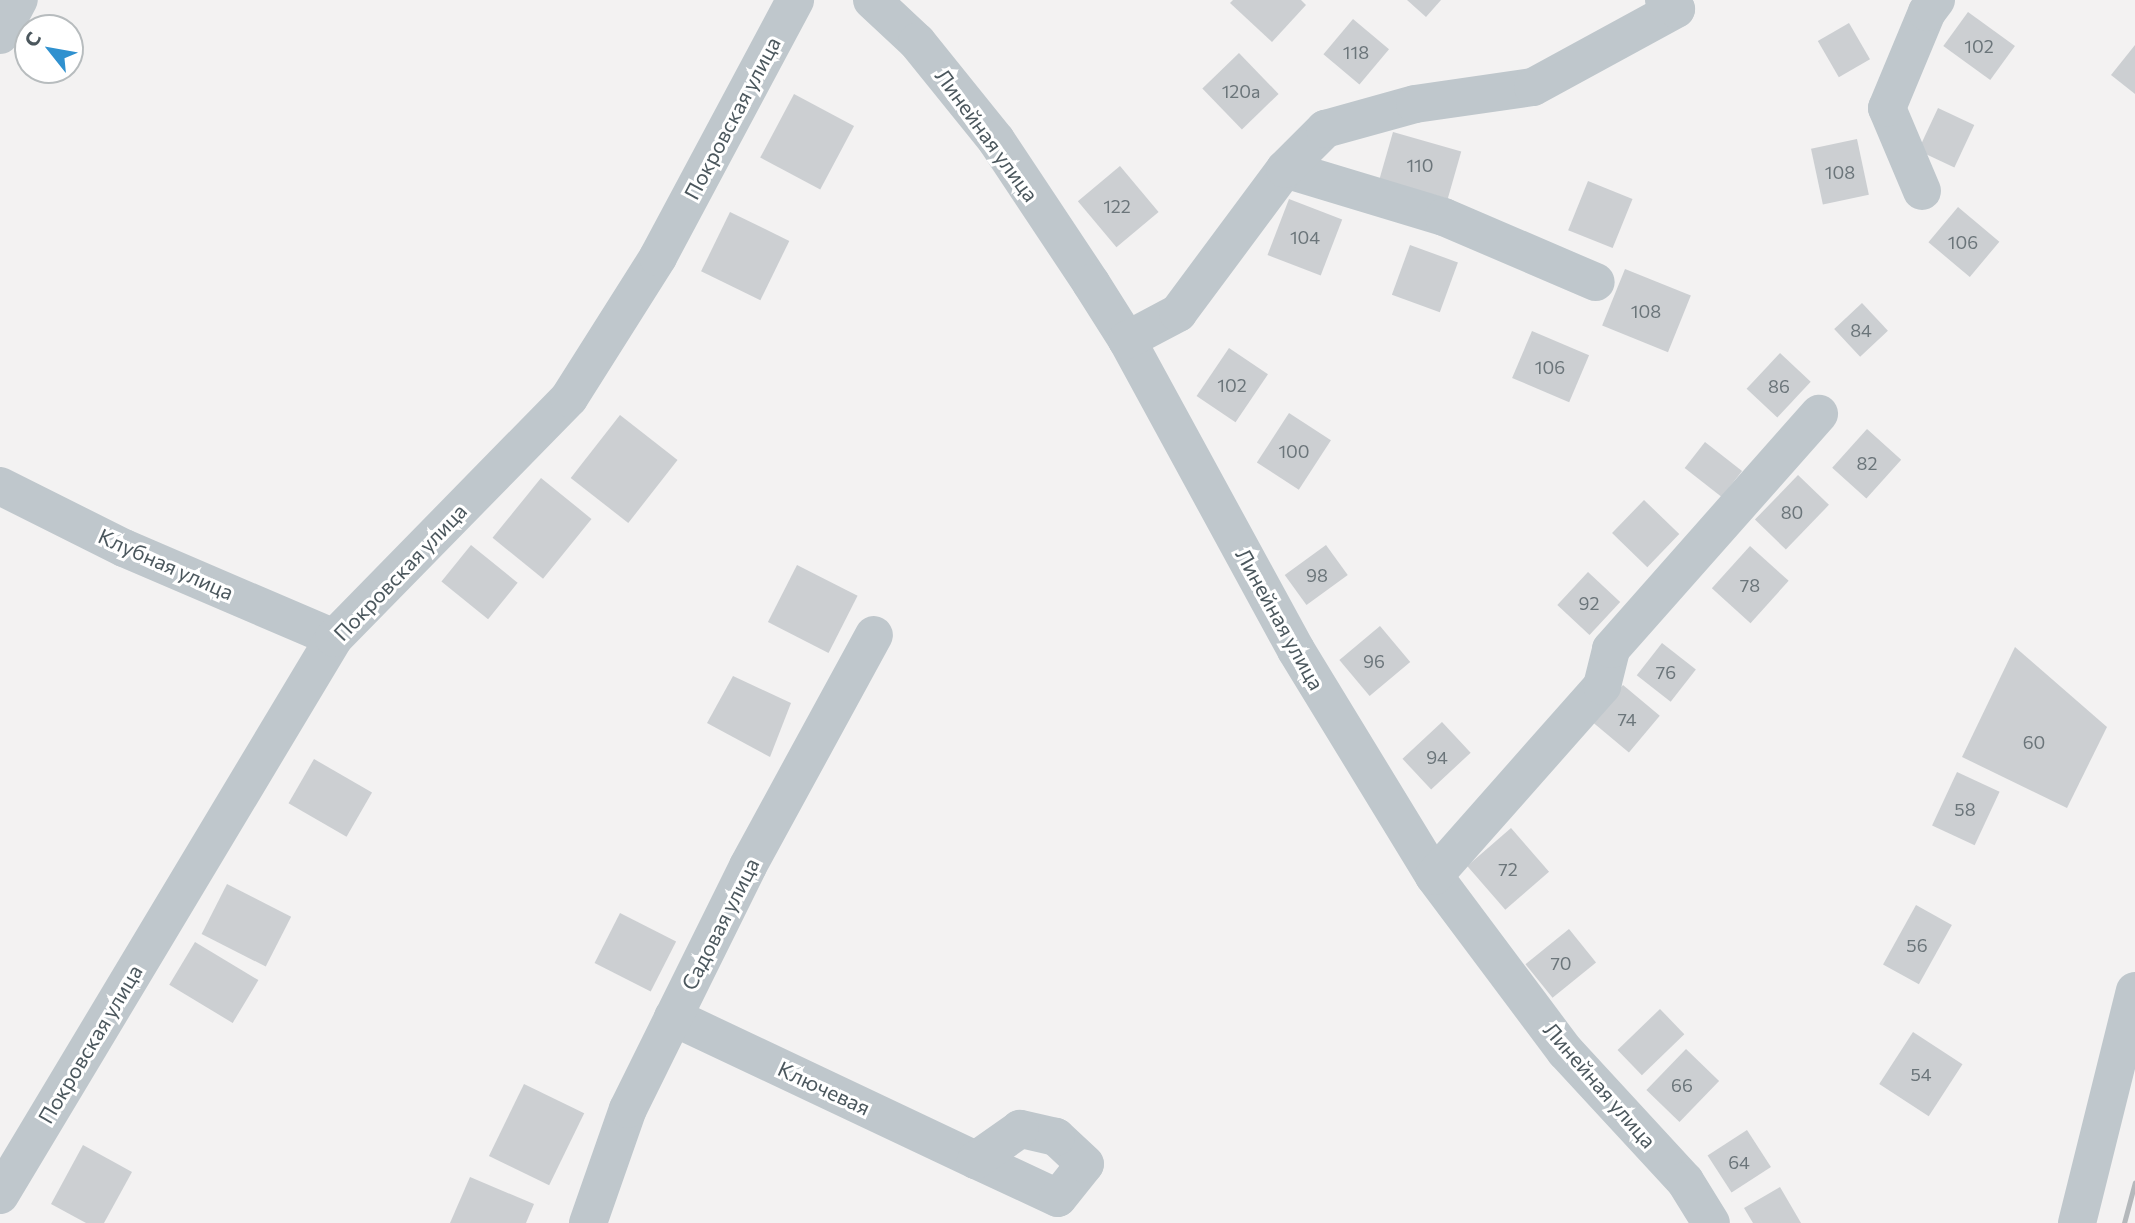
<!DOCTYPE html>
<meta charset="utf-8">
<style>
body{margin:0}
#map{position:relative;width:2135px;height:1223px;overflow:hidden;background:#f3f2f2;font-family:Commissioner,sans-serif}
div>[style]{position:absolute}
[style*='--x']{left:calc(var(--x)*1px);top:calc(var(--y)*1px);width:calc(var(--w)*1px);rotate:calc(var(--a)*1deg)}
.building>*{inset:0;background:#cccfd2;transform-origin:0 0}
.minor>*{height:38px;margin:-19px;padding:0 19px;transform-origin:19px;border-radius:19px;background:#bfc7cc}
.rail>*{height:5px;margin:-2.5px;padding:0 2.5px;transform-origin:2.5px;border-radius:2.5px;background:#b4b8bb}
span{translate:-50% -50%;white-space:nowrap;text-align:center;line-height:1.15;-webkit-text-stroke:6px #fff;paint-order:stroke}
.number-label{font-size:18px;color:#6b757a}
.number-label span{-webkit-text-stroke-width:0}
.street-label{font-size:21px;color:#4b575d}
.north{position:absolute;left:14px;top:14px;width:70px;height:70px;box-sizing:border-box;background:#fff;border:2px solid #b7bcbe;border-radius:50%;rotate:301deg;font-size:19px;font-weight:700;line-height:28px;text-align:center;color:#4b575d}
.north::after{content:'';display:block;margin:auto;width:24px;height:32px;background:#3091cf;clip-path:polygon(50% 0,100% 100%,50% 72%,0 100%)}
</style>
<div id="map">
<div class="building">
<i style="clip-path:polygon(1233px 0,1301px 0,1306px 5px,1272px 42px,1230px 3px)"></i>
<i style="clip-path:polygon(1407px 0,1441px 0,1426px 17px)"></i>
<i style="left:1968px;top:12px;width:58px;height:42px;rotate:36deg"></i>
<i style="left:1353px;top:19px;width:47px;height:46px;rotate:40deg"></i>
<i style="left:1849px;top:23px;width:42px;height:36px;rotate:60deg"></i>
<i style="clip-path:polygon(2135px 45px,2135px 94px,2111px 75px)"></i>
<i style="left:1239px;top:53px;width:57px;height:51px;rotate:46deg"></i>
<i style="left:794px;top:94px;width:68px;height:72px;rotate:28deg"></i>
<i style="left:1938px;top:108px;width:40px;height:47px;rotate:25deg"></i>
<i style="left:1393px;top:132px;width:71px;height:49px;rotate:16deg"></i>
<i style="left:1857px;top:139px;width:57px;height:47px;rotate:78deg"></i>
<i style="left:1120px;top:166px;width:60px;height:55px;rotate:50deg"></i>
<i style="left:1588px;top:181px;width:48px;height:53px;rotate:22deg"></i>
<i style="left:1289px;top:199px;width:57px;height:60px;rotate:21deg"></i>
<i style="left:1958px;top:207px;width:54px;height:46px;rotate:40deg"></i>
<i style="left:730px;top:212px;width:66px;height:66px;rotate:26deg"></i>
<i style="left:1410px;top:245px;width:51px;height:53px;rotate:20deg"></i>
<i style="left:1625px;top:269px;width:71px;height:61px;rotate:22deg"></i>
<i style="left:1862px;top:303px;width:38px;height:38px;rotate:47deg"></i>
<i style="left:1532px;top:331px;width:62px;height:51px;rotate:23deg"></i>
<i style="left:1229px;top:348px;width:47px;height:58px;rotate:34deg"></i>
<i style="left:1780px;top:353px;width:42px;height:49px;rotate:43deg"></i>
<i style="left:1289px;top:413px;width:50px;height:59px;rotate:33deg"></i>
<i style="left:620px;top:415px;width:73px;height:80px;rotate:38deg"></i>
<i style="left:1867px;top:429px;width:46px;height:52px;rotate:42deg"></i>
<i style="left:1705px;top:442px;width:47px;height:33px;rotate:38deg"></i>
<i style="left:1798px;top:475px;width:43px;height:62px;rotate:44deg"></i>
<i style="left:541px;top:478px;width:65px;height:77px;rotate:39deg"></i>
<i style="left:1644px;top:500px;width:49px;height:46px;rotate:44deg"></i>
<i style="left:471px;top:545px;width:60px;height:47px;rotate:39deg"></i>
<i style="left:1326px;top:545px;width:37px;height:51px;rotate:54deg"></i>
<i style="left:1750px;top:546px;width:52px;height:57px;rotate:42deg"></i>
<i style="left:797px;top:565px;width:68px;height:64px;rotate:27deg"></i>
<i style="left:1588px;top:572px;width:44px;height:45px;rotate:43deg"></i>
<i style="left:1380px;top:626px;width:47px;height:53px;rotate:50deg"></i>
<i style="left:1662px;top:643px;width:43px;height:41px;rotate:38deg"></i>
<i style="clip-path:polygon(2015px 647px,2107px 727px,2067px 808px,1962px 757px)"></i>
<i style="clip-path:polygon(733px 676px,791px 703px,770px 757px,707px 723px)"></i>
<i style="left:1623px;top:685px;width:48px;height:48px;rotate:40deg"></i>
<i style="left:1442px;top:722px;width:42px;height:54px;rotate:47deg"></i>
<i style="left:314px;top:759px;width:67px;height:51px;rotate:30deg"></i>
<i style="left:1957px;top:772px;width:47px;height:59px;rotate:25deg"></i>
<i style="left:1511px;top:828px;width:58px;height:58px;rotate:49deg"></i>
<i style="left:227px;top:884px;width:72px;height:56px;rotate:27deg"></i>
<i style="left:1916px;top:905px;width:41px;height:68px;rotate:29deg"></i>
<i style="left:620px;top:913px;width:63px;height:56px;rotate:27deg"></i>
<i style="left:1569px;top:929px;width:43px;height:56px;rotate:51deg"></i>
<i style="left:195px;top:942px;width:74px;height:50px;rotate:31deg"></i>
<i style="left:1660px;top:1009px;width:35px;height:59px;rotate:46deg"></i>
<i style="left:1913px;top:1032px;width:59px;height:62px;rotate:33deg"></i>
<i style="left:1686px;top:1049px;width:46px;height:57px;rotate:44deg"></i>
<i style="left:524px;top:1084px;width:67px;height:80px;rotate:26deg"></i>
<i style="left:1747px;top:1130px;width:44px;height:47px;rotate:57deg"></i>
<i style="clip-path:polygon(83px 1145px,132px 1172px,104px 1223px,86px 1223px,51px 1204px)"></i>
<i style="clip-path:polygon(470px 1177px,534px 1204px,526px 1223px,450px 1223px)"></i>
<i style="clip-path:polygon(1780px 1187px,1801px 1223px,1753px 1223px,1744px 1208px)"></i>
</div>
<div class="minor">
<i style="--x:872;--y:0;--w:62;--a:43"></i>
<i style="--x:917;--y:42;--w:126;--a:51.1"></i>
<i style="--x:996;--y:140;--w:172;--a:56.4"></i>
<i style="--x:1091;--y:283;--w:67;--a:57.7"></i>
<i style="--x:1127;--y:340;--w:353;--a:61.4"></i>
<i style="--x:1296;--y:650;--w:265;--a:58.6"></i>
<i style="--x:1434;--y:876;--w:219;--a:53.2"></i>
<i style="--x:1565;--y:1051;--w:177;--a:47.3"></i>
<i style="--x:1685;--y:1181;--w:49;--a:58.2"></i>
<i style="--x:0;--y:35;--w:40;--a:-62"></i>
<i style="--x:1285;--y:169;--w:166;--a:16.8"></i>
<i style="--x:1444;--y:217;--w:165;--a:23.2"></i>
<i style="--x:1922;--y:191;--w:90;--a:-112.9"></i>
<i style="--x:1887;--y:108;--w:104;--a:-67.4"></i>
<i style="--x:1927;--y:12;--w:15;--a:-53"></i>
<i style="--x:1127;--y:340;--w:58;--a:-27.9"></i>
<i style="--x:1178;--y:313;--w:179;--a:-53.4"></i>
<i style="--x:1285;--y:169;--w:57;--a:-45"></i>
<i style="--x:1325;--y:129;--w:93;--a:-15.5"></i>
<i style="--x:1415;--y:104;--w:119;--a:-8.2"></i>
<i style="--x:1533;--y:87;--w:163;--a:-28.6"></i>
<i style="--x:1676;--y:9;--w:15;--a:-143"></i>
<i style="--x:0;--y:486;--w:139;--a:26.6"></i>
<i style="--x:124;--y:548;--w:228;--a:23.2"></i>
<i style="--x:1434;--y:876;--w:254;--a:-48.5"></i>
<i style="--x:1602;--y:686;--w:38;--a:-76"></i>
<i style="--x:1611;--y:649;--w:314;--a:-48.5"></i>
<i style="--x:673;--y:1017;--w:335;--a:25.3"></i>
<i style="--x:976;--y:1160;--w:90;--a:24.9"></i>
<i style="--x:1058;--y:1198;--w:43;--a:-51.5"></i>
<i style="--x:1085;--y:1164;--w:40;--a:-137"></i>
<i style="--x:1056;--y:1137;--w:37;--a:-167"></i>
<i style="--x:1020;--y:1129;--w:54;--a:144.8"></i>
<i style="--x:0;--y:1195;--w:649;--a:-59.05"></i>
<i style="--x:334;--y:638;--w:336;--a:-45.6"></i>
<i style="--x:569;--y:398;--w:167;--a:-57.7"></i>
<i style="--x:658;--y:257;--w:291;--a:-61.9"></i>
<i style="--x:588;--y:1223;--w:121;--a:-70.7"></i>
<i style="--x:628;--y:1109;--w:271;--a:-63.7"></i>
<i style="--x:748;--y:866;--w:263;--a:-61.4"></i>
<i style="--x:2077;--y:1223;--w:239;--a:-76"></i>
</div>
<div class="rail">
<i style="--x:2124;--y:1223;--w:42;--a:-75"></i>
</div>
<div class="number-label">
<span style="left:1979px;top:46px">102</span>
<span style="left:1356px;top:52px">118</span>
<span style="left:1241px;top:91px">120а</span>
<span style="left:1420px;top:165px">110</span>
<span style="left:1840px;top:172px">108</span>
<span style="left:1117px;top:206px">122</span>
<span style="left:1305px;top:237px">104</span>
<span style="left:1963px;top:242px">106</span>
<span style="left:1646px;top:311px">108</span>
<span style="left:1861px;top:330px">84</span>
<span style="left:1550px;top:367px">106</span>
<span style="left:1232px;top:385px">102</span>
<span style="left:1779px;top:386px">86</span>
<span style="left:1294px;top:451px">100</span>
<span style="left:1867px;top:463px">82</span>
<span style="left:1792px;top:512px">80</span>
<span style="left:1317px;top:575px">98</span>
<span style="left:1750px;top:585px">78</span>
<span style="left:1589px;top:603px">92</span>
<span style="left:1374px;top:661px">96</span>
<span style="left:1666px;top:672px">76</span>
<span style="left:1627px;top:719px">74</span>
<span style="left:2034px;top:742px">60</span>
<span style="left:1437px;top:757px">94</span>
<span style="left:1965px;top:809px">58</span>
<span style="left:1508px;top:869px">72</span>
<span style="left:1917px;top:945px">56</span>
<span style="left:1561px;top:963px">70</span>
<span style="left:1921px;top:1074px">54</span>
<span style="left:1682px;top:1085px">66</span>
<span style="left:1739px;top:1162px">64</span>
</div>
<div class="street-label">
<span style="left:732px;top:118px;rotate:-62deg">Покровская улица</span>
<span style="left:987px;top:135px;rotate:54deg">Линейная улица</span>
<span style="left:166px;top:564px;rotate:24deg">Клубная улица</span>
<span style="left:400px;top:572px;rotate:-46deg">Покровская улица</span>
<span style="left:1280px;top:619px;rotate:61deg">Линейная улица</span>
<span style="left:720px;top:924px;rotate:-63deg">Садовая улица</span>
<span style="left:90px;top:1044px;rotate:-59deg">Покровская улица</span>
<span style="left:1600px;top:1085px;rotate:49deg">Линейная улица</span>
<span style="left:824px;top:1088px;rotate:25deg">Ключевая</span>
</div>
<div class="north">С</div>
</div>
